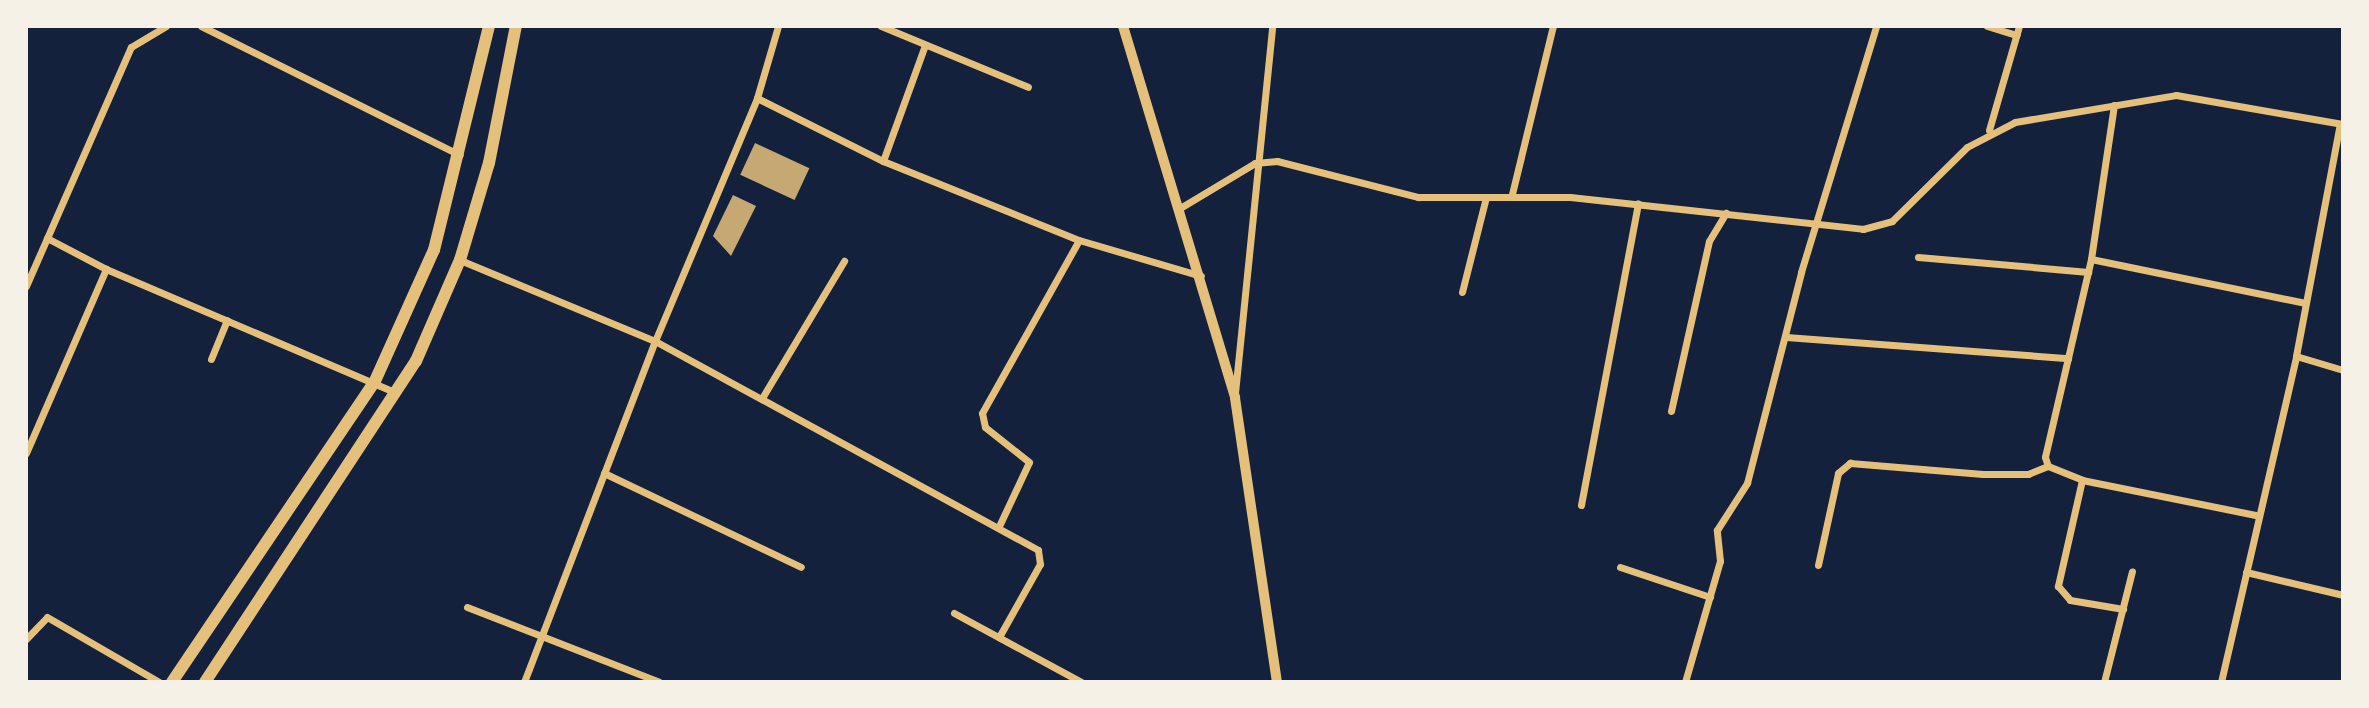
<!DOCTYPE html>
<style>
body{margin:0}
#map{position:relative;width:2369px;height:708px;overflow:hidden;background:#14213d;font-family:"Exo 2",sans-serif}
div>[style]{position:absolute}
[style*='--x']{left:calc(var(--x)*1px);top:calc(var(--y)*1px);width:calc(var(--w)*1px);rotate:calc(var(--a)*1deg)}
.building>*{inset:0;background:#c6a872;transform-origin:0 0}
.minor>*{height:7px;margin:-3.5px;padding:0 3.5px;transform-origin:3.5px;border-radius:3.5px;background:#e5c07b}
.tertiary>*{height:10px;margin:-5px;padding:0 5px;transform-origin:5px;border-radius:5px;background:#e5c07b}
.trunk>*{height:12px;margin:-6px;padding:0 6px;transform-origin:6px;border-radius:6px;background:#e5c07b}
span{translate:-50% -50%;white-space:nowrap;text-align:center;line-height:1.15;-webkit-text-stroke:5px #f6f1e7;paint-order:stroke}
.frame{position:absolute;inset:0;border:28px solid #f6f1e7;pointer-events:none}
</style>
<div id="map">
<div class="building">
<i style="left:755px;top:143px;width:60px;height:35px;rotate:25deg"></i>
<i style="clip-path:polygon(733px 195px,756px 206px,731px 256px,713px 236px)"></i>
</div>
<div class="minor">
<i style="--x:201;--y:26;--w:289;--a:26.5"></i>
<i style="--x:881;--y:26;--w:159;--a:22.5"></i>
<i style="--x:1987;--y:26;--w:31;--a:17"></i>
<i style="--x:757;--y:98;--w:75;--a:-73.7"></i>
<i style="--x:2114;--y:105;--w:156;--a:98.5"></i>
<i style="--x:2091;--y:259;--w:203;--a:103.1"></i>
<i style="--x:2045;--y:457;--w:9;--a:72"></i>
<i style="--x:2048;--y:466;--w:37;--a:22"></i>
<i style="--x:2082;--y:480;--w:177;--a:11.4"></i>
<i style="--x:1989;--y:130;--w:108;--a:-73.9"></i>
<i style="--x:883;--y:161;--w:123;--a:-70.1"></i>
<i style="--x:1512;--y:194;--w:173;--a:-76.3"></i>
<i style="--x:1180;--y:208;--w:87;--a:-31"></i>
<i style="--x:1255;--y:163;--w:22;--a:-5"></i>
<i style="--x:1277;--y:161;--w:146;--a:14.3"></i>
<i style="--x:1418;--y:197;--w:152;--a:0"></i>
<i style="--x:1570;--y:197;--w:295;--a:6.2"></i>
<i style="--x:1863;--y:229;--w:30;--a:-15"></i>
<i style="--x:1892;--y:221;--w:105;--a:-44.6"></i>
<i style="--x:1967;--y:147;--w:54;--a:-27.5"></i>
<i style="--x:2015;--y:122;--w:163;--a:-9.5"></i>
<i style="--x:2176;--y:95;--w:169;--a:9.9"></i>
<i style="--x:47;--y:238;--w:67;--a:27.7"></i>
<i style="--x:106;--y:269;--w:316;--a:23.1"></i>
<i style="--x:1918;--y:257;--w:171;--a:5"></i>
<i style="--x:2091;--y:259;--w:219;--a:11.6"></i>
<i style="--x:460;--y:260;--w:211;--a:22.6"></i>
<i style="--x:655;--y:341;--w:436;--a:28.6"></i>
<i style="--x:1038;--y:550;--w:14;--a:82"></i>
<i style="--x:1040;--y:564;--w:84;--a:119.3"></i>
<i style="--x:26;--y:286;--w:261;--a:-66.3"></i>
<i style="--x:131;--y:47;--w:41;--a:-31"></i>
<i style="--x:1462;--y:292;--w:98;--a:-75.8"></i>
<i style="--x:1786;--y:337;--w:283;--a:4.3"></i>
<i style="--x:2296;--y:356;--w:49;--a:16.6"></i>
<i style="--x:211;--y:359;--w:42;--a:-67.7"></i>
<i style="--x:1235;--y:393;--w:369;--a:-84.2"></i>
<i style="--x:762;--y:398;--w:160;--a:-59.1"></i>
<i style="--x:1671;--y:411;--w:174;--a:-77.4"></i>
<i style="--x:1709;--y:241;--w:33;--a:-59"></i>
<i style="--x:26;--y:453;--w:201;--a:-66.5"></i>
<i style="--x:604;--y:473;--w:218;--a:25.5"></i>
<i style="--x:2082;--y:480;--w:109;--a:102.8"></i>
<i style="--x:2058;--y:586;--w:18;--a:49"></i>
<i style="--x:2070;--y:600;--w:54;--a:9.6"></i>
<i style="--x:1581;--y:505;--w:307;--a:-79.3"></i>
<i style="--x:1000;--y:524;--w:68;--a:-64.9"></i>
<i style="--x:1029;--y:462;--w:56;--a:-141.5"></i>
<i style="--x:985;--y:427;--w:14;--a:-102"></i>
<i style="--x:982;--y:413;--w:198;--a:-60.7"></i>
<i style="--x:1079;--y:240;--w:127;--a:16.4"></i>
<i style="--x:1818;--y:565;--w:94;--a:-77.7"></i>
<i style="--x:1838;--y:473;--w:16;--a:-40"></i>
<i style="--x:1850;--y:463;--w:133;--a:4.7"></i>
<i style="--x:1983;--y:474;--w:45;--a:0"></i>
<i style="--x:2028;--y:474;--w:22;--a:-22"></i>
<i style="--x:1620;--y:567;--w:95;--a:18.4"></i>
<i style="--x:2246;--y:572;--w:100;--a:13.3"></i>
<i style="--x:467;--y:607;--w:206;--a:21.3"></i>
<i style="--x:954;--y:613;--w:145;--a:28.5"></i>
<i style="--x:26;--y:639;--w:30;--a:-46"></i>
<i style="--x:47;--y:617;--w:129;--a:30.1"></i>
<i style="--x:524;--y:682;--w:365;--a:-69"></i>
<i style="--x:655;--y:341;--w:264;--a:-67.2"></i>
<i style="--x:757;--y:98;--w:141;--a:26.6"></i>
<i style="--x:883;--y:161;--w:211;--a:22"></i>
<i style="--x:1685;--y:682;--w:126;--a:-73.9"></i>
<i style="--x:1720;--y:561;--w:31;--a:-96"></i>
<i style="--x:1717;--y:530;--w:56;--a:-57.4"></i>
<i style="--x:1747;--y:483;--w:218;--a:-75.6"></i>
<i style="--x:1801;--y:272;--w:257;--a:-73"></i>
<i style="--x:2104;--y:682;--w:114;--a:-75.8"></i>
<i style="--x:2221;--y:682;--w:335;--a:-77"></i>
<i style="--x:2296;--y:356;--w:236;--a:-79.3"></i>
</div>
<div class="tertiary">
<i style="--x:1123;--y:26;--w:388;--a:73.2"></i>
<i style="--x:1235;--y:398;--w:287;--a:81.6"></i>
</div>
<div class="trunk">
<i style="--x:172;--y:682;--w:363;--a:-56"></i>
<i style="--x:375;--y:381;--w:144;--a:-65.8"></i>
<i style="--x:434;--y:250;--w:231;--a:-76.2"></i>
<i style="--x:205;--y:682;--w:384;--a:-56.7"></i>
<i style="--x:416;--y:361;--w:110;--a:-66.5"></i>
<i style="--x:460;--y:260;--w:101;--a:-73.4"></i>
<i style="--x:489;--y:163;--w:140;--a:-78.9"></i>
</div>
<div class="frame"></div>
</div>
